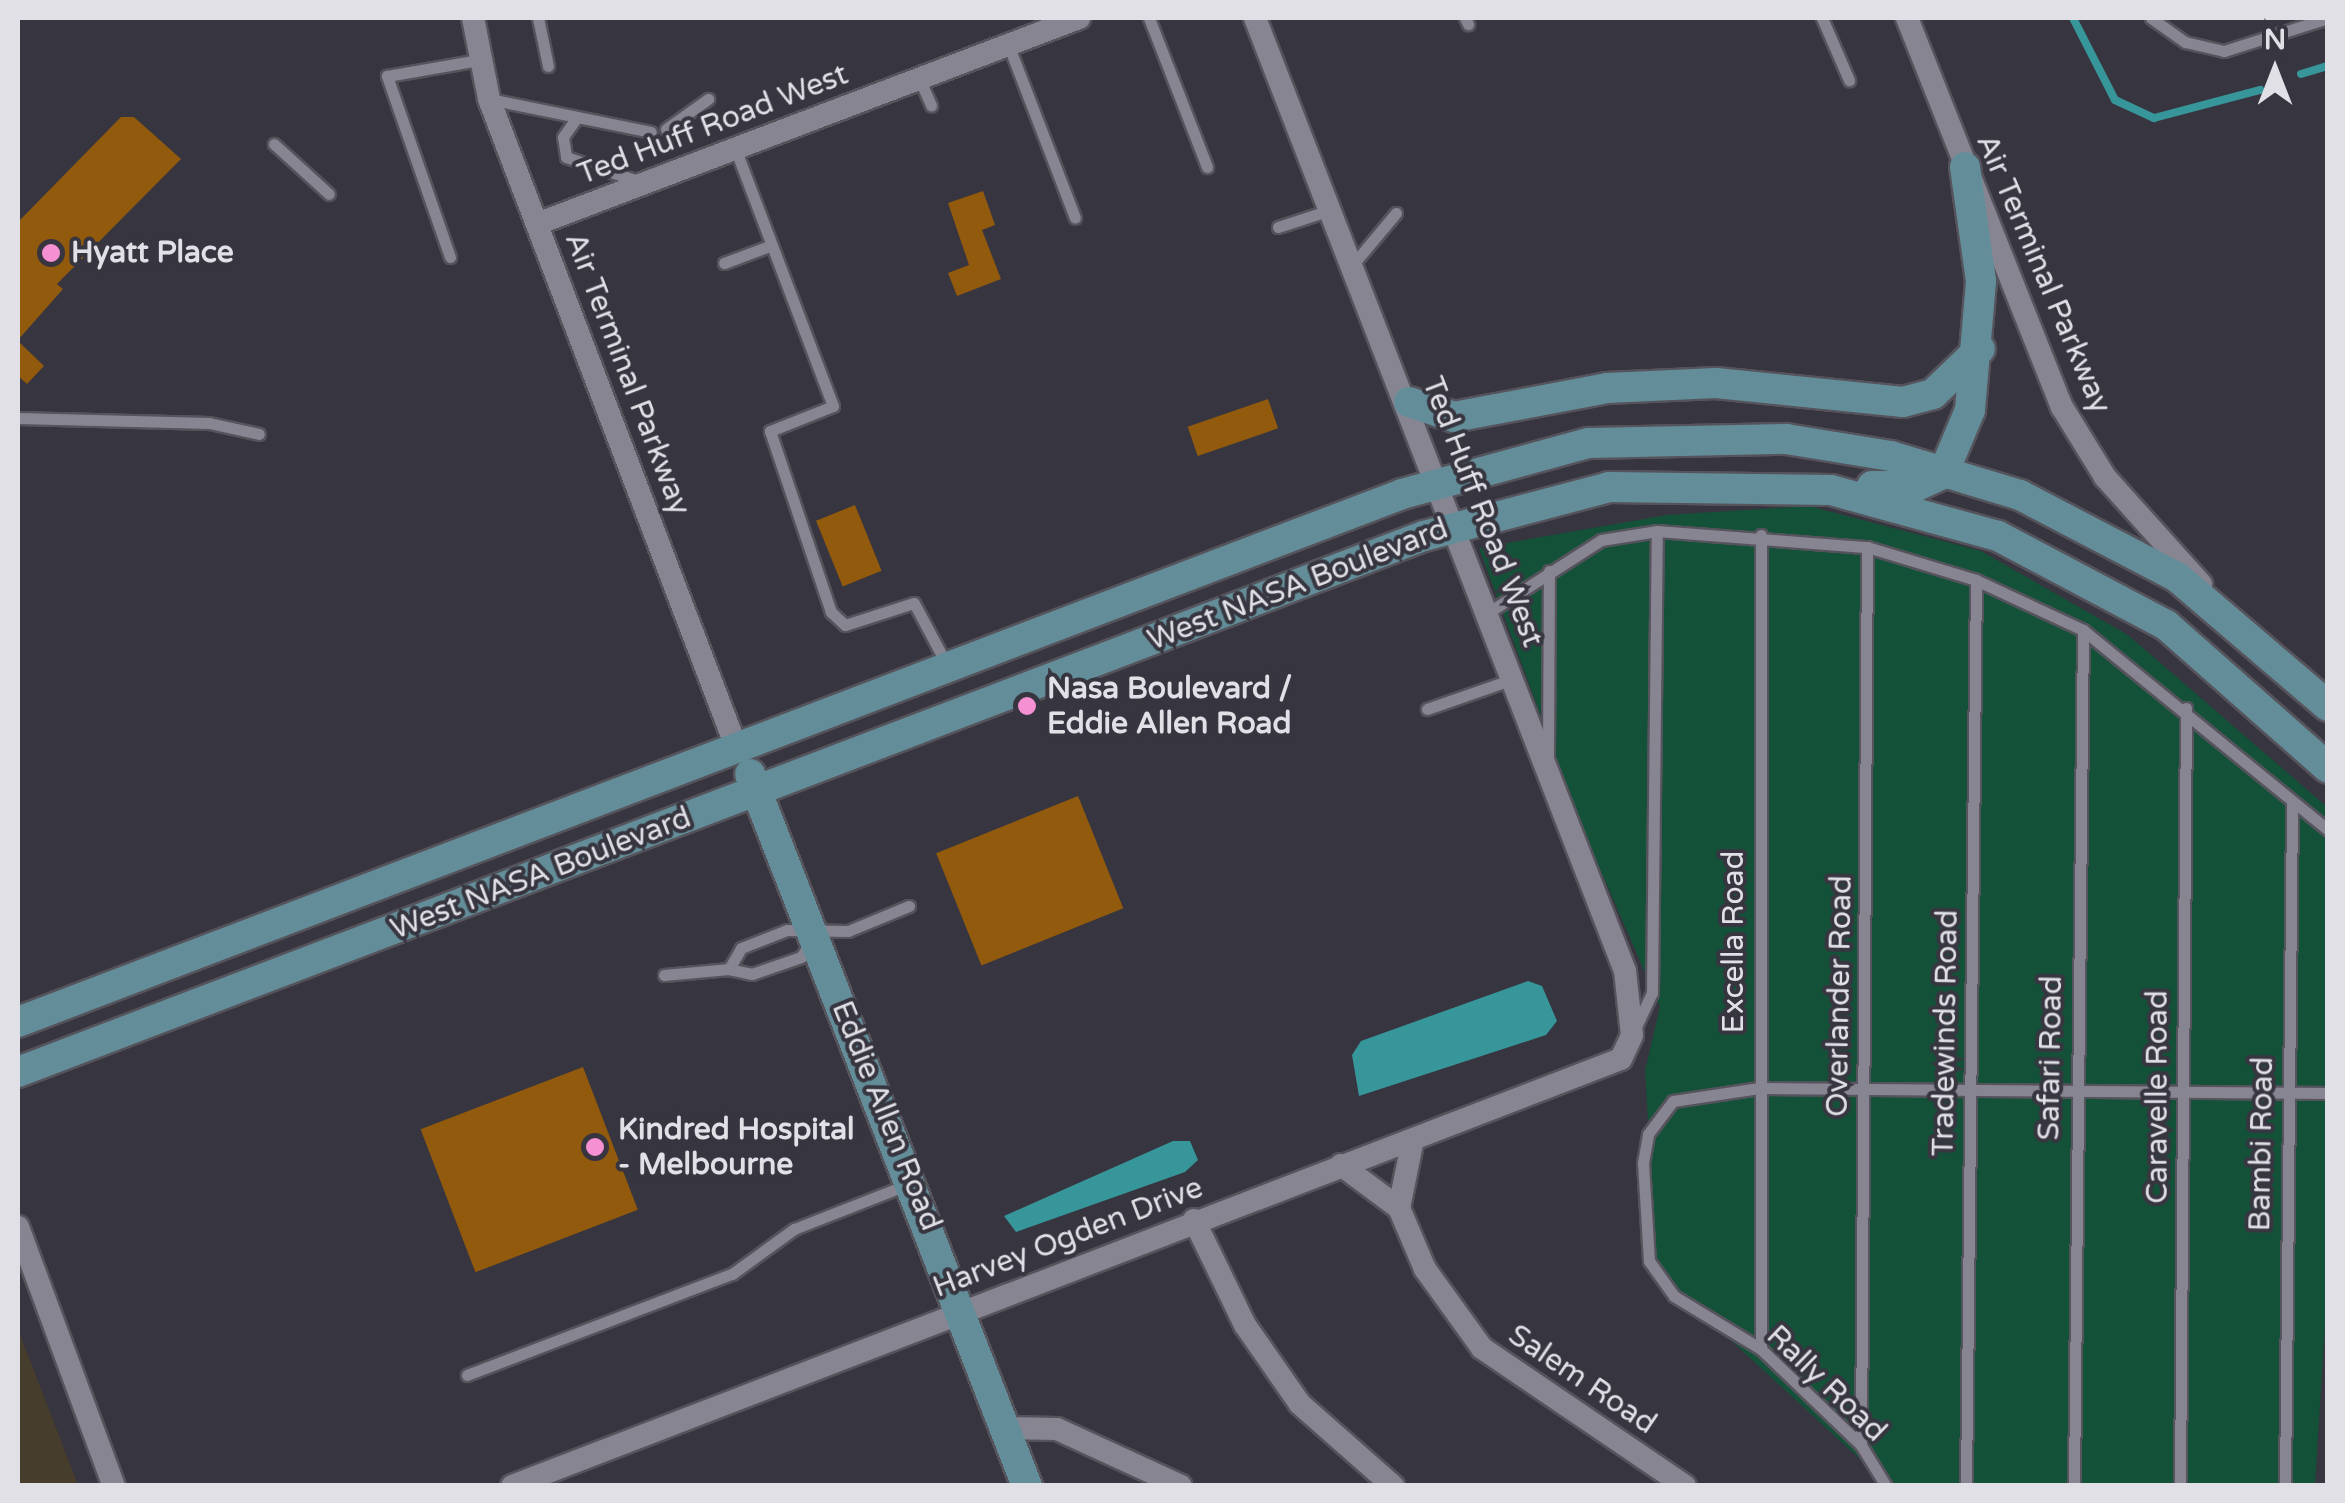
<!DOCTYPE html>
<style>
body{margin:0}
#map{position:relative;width:2345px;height:1503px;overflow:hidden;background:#37353f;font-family:"Varela Round",sans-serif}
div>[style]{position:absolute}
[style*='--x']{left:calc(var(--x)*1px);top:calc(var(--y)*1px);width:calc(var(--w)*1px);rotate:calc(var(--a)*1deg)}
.industrial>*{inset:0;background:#463d2c}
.green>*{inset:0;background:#135139}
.water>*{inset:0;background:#37969a}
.stream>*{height:8px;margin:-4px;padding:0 4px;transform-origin:4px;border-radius:4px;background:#37969a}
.building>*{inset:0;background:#915a0d;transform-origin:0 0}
.roads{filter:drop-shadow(2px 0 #55535c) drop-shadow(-2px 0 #55535c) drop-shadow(0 2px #55535c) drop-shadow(0 -2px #55535c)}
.lane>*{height:11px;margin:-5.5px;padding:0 5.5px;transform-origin:5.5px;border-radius:5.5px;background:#888592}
.street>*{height:22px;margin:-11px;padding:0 11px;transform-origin:11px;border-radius:11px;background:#888592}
.secondary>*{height:30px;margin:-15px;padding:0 15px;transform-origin:15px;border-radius:15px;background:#638e99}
.dots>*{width:28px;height:28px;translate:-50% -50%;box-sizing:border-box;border:5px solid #37353f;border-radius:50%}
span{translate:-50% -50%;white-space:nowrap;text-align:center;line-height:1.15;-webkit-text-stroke:8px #37353f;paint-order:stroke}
.street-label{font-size:30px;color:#e2e0e7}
.poi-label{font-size:30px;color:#e2e0e7;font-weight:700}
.left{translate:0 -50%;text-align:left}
.frame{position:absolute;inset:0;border:20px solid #e2e0e7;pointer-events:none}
.north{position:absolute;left:2225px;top:20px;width:100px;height:100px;-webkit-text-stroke:8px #37353f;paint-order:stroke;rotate:0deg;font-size:28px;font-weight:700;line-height:40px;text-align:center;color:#e2e0e7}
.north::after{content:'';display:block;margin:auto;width:35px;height:45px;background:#e2e0e7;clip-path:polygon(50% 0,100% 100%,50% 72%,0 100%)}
</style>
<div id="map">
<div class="industrial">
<i style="clip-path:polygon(18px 1329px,78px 1485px,18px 1485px)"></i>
</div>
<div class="green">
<i style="clip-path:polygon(1809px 506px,1981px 551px,2128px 635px,2327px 807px,2328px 1277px,2315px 1485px,1888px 1485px,1657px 1272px,1645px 1071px,1660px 1007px,1583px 830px,1479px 548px,1667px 515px)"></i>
</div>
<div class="water">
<i style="clip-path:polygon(1528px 981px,1542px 986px,1557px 1021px,1546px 1035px,1359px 1096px,1352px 1055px,1361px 1041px)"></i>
<i style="clip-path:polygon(1173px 1141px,1190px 1141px,1198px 1160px,1185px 1172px,1016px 1232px,1004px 1216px)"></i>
</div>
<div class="stream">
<i style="--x:2073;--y:18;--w:92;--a:62.9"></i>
<i style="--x:2115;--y:100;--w:43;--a:24.8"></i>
<i style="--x:2154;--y:118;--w:110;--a:-14.8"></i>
<i style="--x:2301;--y:74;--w:28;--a:-17"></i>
</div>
<div class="building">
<i style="clip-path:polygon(121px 117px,134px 117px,181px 159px,57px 284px,63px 289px,18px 340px,18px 222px)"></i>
<i style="clip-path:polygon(983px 191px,995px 225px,982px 230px,1001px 279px,957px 296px,948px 273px,969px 265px,948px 203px)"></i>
<i style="clip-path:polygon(18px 341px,44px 366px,27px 384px,18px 376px)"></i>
<i style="left:1268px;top:399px;width:31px;height:85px;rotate:71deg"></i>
<i style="left:855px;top:505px;width:71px;height:42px;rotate:68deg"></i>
<i style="left:1078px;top:796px;width:121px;height:153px;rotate:68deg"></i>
<i style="left:583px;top:1067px;width:153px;height:174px;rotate:69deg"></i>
</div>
<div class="roads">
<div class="lane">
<i style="--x:538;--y:18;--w:49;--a:78.2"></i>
<i style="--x:1149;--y:18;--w:160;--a:68.7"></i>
<i style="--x:1465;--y:18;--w:7;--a:63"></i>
<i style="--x:1822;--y:18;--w:68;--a:66.5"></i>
<i style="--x:2151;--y:18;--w:42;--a:35.2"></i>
<i style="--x:2185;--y:42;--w:40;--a:13"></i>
<i style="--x:2224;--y:51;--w:109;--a:-17.6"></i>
<i style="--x:1008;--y:44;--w:186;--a:68.9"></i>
<i style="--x:919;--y:78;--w:30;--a:66"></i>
<i style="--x:489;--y:99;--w:165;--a:11.5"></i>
<i style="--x:575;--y:120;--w:21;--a:125"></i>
<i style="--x:563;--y:137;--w:20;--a:81"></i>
<i style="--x:566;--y:157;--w:79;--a:18.4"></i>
<i style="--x:666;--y:129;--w:52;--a:-35.5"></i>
<i style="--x:274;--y:144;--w:74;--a:42.3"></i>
<i style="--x:735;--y:148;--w:276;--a:69.2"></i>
<i style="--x:833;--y:406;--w:68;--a:158.4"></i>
<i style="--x:770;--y:431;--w:191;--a:71.4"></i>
<i style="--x:831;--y:612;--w:19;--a:43"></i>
<i style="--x:845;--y:625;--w:72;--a:-17.7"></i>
<i style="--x:914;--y:603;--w:70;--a:62"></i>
<i style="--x:1278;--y:227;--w:55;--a:-18.1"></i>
<i style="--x:450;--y:257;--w:192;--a:-109.2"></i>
<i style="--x:387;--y:76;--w:93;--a:-9.9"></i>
<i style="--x:1355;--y:262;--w:64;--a:-50.1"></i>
<i style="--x:724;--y:263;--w:51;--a:-20.6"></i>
<i style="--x:18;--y:418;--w:191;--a:1.5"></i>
<i style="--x:209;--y:423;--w:51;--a:12.4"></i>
<i style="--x:1761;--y:535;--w:814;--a:90"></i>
<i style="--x:1489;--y:612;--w:133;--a:-32.7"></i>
<i style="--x:1601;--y:540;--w:57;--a:-9.1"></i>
<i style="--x:1657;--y:531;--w:211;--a:4.4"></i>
<i style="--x:1867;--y:547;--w:114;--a:16.8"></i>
<i style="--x:1976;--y:580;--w:118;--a:25"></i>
<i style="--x:2083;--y:630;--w:316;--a:39.2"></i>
<i style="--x:1427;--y:709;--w:91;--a:-19.2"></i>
<i style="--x:1548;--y:755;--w:184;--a:-89.7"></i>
<i style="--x:810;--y:944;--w:16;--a:125"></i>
<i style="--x:801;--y:957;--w:52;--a:160.9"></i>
<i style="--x:752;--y:974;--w:24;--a:-168"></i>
<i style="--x:729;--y:969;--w:24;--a:-60"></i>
<i style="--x:741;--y:948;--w:49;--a:-21.4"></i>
<i style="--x:787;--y:930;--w:61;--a:0.9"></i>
<i style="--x:848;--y:931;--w:66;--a:-22.3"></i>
<i style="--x:664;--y:975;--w:65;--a:-5.3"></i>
<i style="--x:1635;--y:1029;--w:40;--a:-65"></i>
<i style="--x:1652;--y:993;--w:462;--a:-89.4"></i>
<i style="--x:467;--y:1375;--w:284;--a:-20.9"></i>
<i style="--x:732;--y:1274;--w:77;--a:-36"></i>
<i style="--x:794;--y:1229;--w:123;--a:-21.4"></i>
<i style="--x:1861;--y:1445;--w:898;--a:-89.62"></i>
<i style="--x:1886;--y:1486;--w:48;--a:-121.4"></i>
<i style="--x:1861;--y:1445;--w:139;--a:-136.2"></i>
<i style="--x:1761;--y:1349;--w:102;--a:-148.7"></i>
<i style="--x:1674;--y:1296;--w:43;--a:-125.5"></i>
<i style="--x:1649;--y:1261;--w:98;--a:-93.5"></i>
<i style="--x:1643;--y:1163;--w:29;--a:-80"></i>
<i style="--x:1648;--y:1134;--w:41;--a:-52.9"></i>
<i style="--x:1673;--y:1101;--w:87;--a:-8.6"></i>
<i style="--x:1759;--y:1088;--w:569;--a:0.5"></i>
<i style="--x:1966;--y:1486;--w:906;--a:-89.37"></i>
<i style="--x:2074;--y:1486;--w:856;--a:-89.4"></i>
<i style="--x:2180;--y:1486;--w:778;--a:-89.56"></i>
<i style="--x:2285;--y:1486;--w:683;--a:-89.41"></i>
</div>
<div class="street">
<i style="--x:473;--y:18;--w:83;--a:78.8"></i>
<i style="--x:489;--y:99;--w:696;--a:69.12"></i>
<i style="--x:1907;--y:18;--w:419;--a:68.3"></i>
<i style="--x:2062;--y:407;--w:82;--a:58.4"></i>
<i style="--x:2105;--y:477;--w:144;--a:48.1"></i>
<i style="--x:537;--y:224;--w:580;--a:-20.81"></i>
<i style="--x:1341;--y:1165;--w:72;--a:36.6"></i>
<i style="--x:1399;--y:1208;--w:70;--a:-78.5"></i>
<i style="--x:1399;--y:1208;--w:66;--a:66.9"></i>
<i style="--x:1425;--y:1269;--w:97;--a:54.2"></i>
<i style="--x:1482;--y:1348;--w:245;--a:34.2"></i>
<i style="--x:1194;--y:1220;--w:117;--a:64.1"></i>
<i style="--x:1245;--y:1325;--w:96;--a:55.2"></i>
<i style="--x:1300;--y:1404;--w:124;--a:41.4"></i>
<i style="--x:18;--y:1227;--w:276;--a:69.7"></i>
<i style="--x:1006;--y:1428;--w:51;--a:1.1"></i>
<i style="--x:1057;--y:1429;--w:136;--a:24.7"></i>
<i style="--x:512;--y:1486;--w:1188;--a:-21.06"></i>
<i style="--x:1621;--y:1059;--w:26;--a:-65"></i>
<i style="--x:1632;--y:1035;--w:64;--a:-96.2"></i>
<i style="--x:1625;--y:971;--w:1022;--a:-111.22"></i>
</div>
<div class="secondary">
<i style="--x:1409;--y:402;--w:47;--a:18.4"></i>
<i style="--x:1454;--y:417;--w:156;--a:-10.7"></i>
<i style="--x:1607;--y:388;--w:109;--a:-2.6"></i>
<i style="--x:1716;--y:383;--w:188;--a:5.8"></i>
<i style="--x:1903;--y:402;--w:31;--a:-15"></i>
<i style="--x:1933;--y:394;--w:65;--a:-43.8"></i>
<i style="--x:1872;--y:486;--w:45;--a:0"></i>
<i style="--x:1917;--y:486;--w:29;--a:-25"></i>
<i style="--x:1943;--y:474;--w:69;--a:-67.1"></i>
<i style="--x:1970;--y:410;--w:129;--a:-85.1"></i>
<i style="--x:1981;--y:281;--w:115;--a:-98"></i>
<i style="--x:750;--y:774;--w:764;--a:68.74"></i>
<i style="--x:18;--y:1022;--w:1481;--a:-20.88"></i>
<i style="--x:1402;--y:494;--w:194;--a:-15.3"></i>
<i style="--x:1589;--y:443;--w:197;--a:-1.2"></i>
<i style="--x:1786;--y:439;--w:106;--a:9.2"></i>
<i style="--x:1891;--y:456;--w:135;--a:16.8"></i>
<i style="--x:2020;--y:495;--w:177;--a:27.6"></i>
<i style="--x:2177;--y:577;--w:199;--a:40.5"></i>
<i style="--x:18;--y:1072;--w:1505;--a:-20.87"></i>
<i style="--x:1424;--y:536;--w:191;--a:-14.8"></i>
<i style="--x:1609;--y:487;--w:222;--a:0.8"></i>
<i style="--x:1831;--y:490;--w:173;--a:15.4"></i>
<i style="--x:1998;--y:536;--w:190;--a:27.9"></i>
<i style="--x:2166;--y:625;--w:216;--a:41.4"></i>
</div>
</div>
<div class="dots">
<i style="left:51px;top:253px;background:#f591d2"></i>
<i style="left:1027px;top:706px;background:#f591d2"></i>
<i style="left:595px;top:1147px;background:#f591d2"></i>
</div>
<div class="street-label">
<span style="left:713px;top:125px;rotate:-21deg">Ted Huff Road West</span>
<span style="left:2043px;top:274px;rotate:67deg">Air Terminal Parkway</span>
<span style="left:627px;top:374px;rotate:69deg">Air Terminal Parkway</span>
<span style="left:1482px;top:512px;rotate:69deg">Ted Huff Road West</span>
<span style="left:1298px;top:585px;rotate:-21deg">West NASA Boulevard</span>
<span style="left:541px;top:874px;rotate:-21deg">West NASA Boulevard</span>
<span style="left:1734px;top:942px;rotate:-90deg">Excella Road</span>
<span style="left:1840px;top:996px;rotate:-89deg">Overlander Road</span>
<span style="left:1946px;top:1033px;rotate:-89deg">Tradewinds Road</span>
<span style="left:2051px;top:1058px;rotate:-89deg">Safari Road</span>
<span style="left:2158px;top:1097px;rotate:-90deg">Caravelle Road</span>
<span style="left:886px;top:1116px;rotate:68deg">Eddie Allen Road</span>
<span style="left:2262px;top:1144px;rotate:-89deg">Bambi Road</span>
<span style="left:1068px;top:1238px;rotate:-21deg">Harvey Ogden Drive</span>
<span style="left:1582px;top:1380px;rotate:34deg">Salem Road</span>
<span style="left:1826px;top:1384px;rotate:44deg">Rally Road</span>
</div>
<div class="poi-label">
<span class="left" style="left:71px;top:253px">Hyatt Place</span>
<span class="left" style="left:1047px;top:706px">Nasa Boulevard /<br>Eddie Allen Road</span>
<span class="left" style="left:618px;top:1147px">Kindred Hospital<br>- Melbourne</span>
</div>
<div class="frame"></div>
<div class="north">N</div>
</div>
